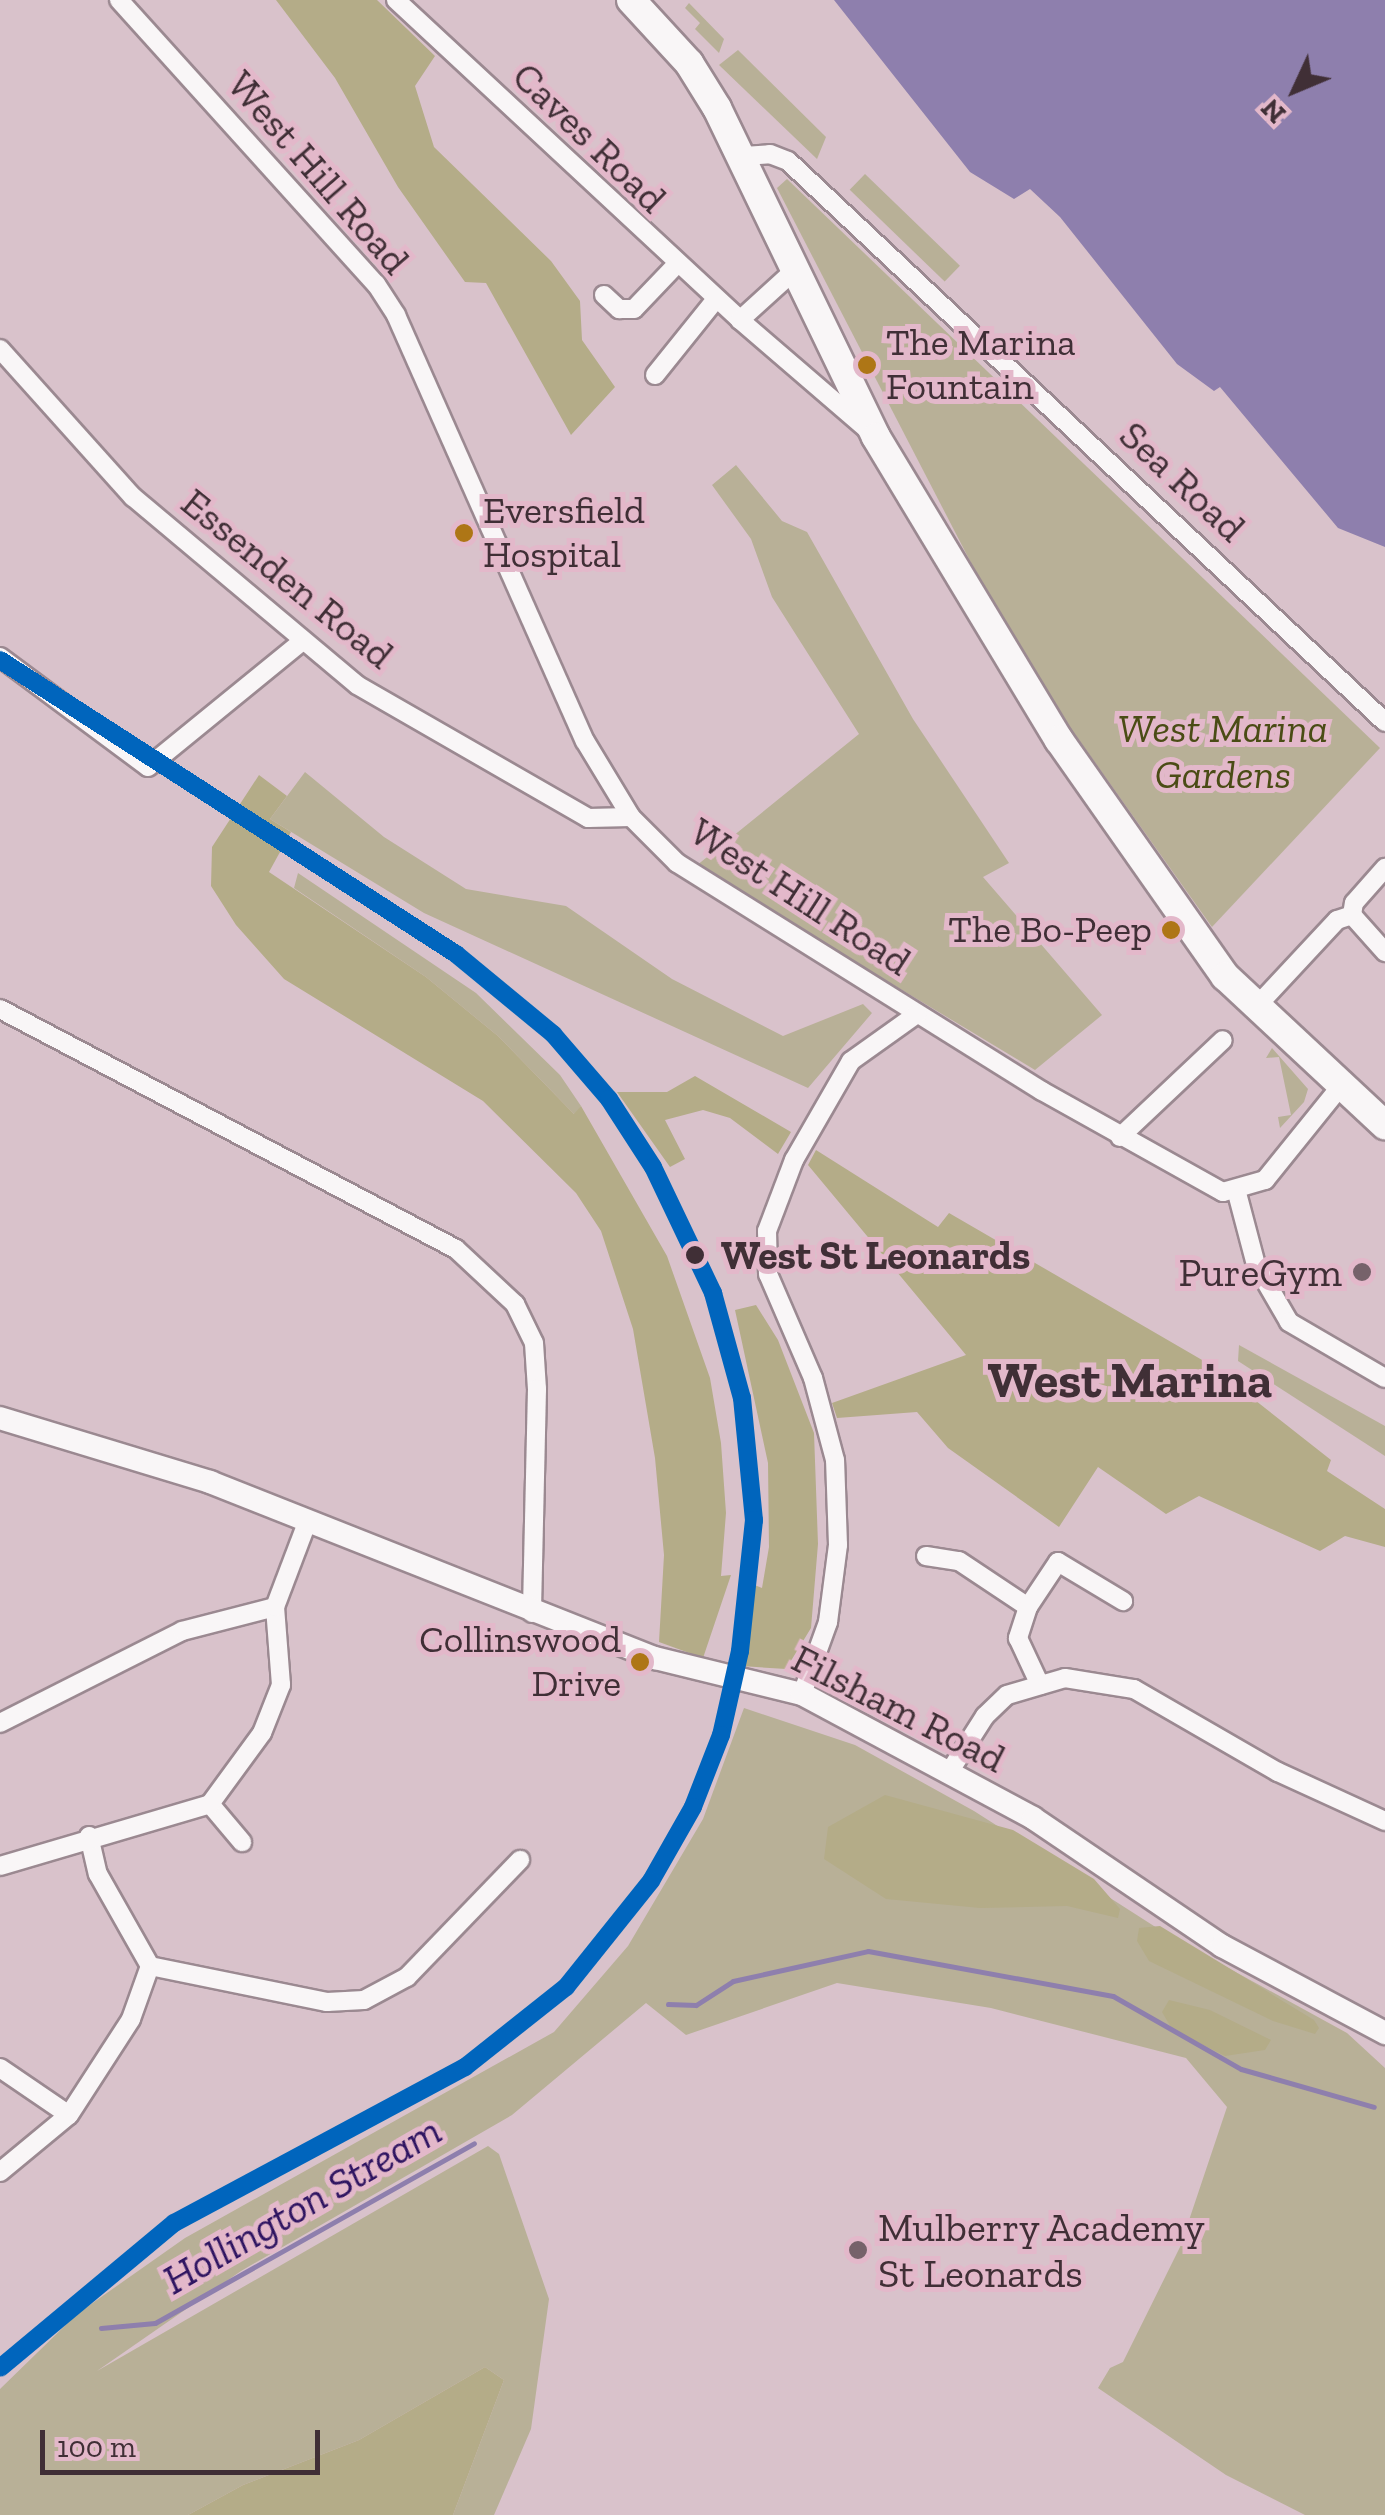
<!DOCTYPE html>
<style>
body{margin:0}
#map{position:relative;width:1385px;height:2515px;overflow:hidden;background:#d9c2cb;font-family:"Zilla Slab",serif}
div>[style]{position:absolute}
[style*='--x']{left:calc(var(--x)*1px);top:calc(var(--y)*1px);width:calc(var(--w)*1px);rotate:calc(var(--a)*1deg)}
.green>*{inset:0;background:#b8b097;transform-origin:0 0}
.forest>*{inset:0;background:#b4ac88}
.water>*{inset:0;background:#8e7fad}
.stream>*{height:5px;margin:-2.5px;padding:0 2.5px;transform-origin:2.5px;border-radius:2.5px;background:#8e7fad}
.roads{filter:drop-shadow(2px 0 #9b8991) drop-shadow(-2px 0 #9b8991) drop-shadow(0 2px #9b8991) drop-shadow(0 -2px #9b8991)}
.minor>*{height:18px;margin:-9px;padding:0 9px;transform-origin:9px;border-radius:9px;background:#f9f6f7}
.tertiary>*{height:22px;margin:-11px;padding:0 11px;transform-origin:11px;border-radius:11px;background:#f9f6f7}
.trunk>*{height:28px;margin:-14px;padding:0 14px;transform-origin:14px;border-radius:14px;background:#f9f6f7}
.rail-1>*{height:18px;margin:-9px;padding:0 9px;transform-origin:9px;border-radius:9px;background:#0065bd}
.dots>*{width:28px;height:28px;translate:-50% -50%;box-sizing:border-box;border:5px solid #e3b8ca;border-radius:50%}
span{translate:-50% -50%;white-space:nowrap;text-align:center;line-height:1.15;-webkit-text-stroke:10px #e3b8ca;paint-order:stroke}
.bus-label{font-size:38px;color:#402f36}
.left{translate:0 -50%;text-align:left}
.right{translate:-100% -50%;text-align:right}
.street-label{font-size:40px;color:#402f36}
.park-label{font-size:40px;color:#4a4c15;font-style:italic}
.stop-label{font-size:40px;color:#402f36;font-weight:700}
.poi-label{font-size:40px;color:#402f36}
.water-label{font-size:42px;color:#2e1461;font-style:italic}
.district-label{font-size:50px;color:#402f36;font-weight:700}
.north{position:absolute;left:1245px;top:40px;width:100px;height:100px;-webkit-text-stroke:8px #e3b8ca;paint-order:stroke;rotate:226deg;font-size:28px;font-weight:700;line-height:40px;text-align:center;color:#402f36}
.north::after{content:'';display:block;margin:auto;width:35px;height:45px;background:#402f36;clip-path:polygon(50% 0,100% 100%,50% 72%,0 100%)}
.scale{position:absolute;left:40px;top:2430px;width:280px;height:45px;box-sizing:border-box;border:5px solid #402f36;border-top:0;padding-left:12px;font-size:30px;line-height:35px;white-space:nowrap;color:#402f36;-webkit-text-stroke:8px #e3b8ca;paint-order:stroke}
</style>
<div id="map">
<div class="green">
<i style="clip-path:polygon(689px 3px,724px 39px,719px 53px,695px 29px,700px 23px,685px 8px)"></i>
<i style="clip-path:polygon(738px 50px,826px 137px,817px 159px,719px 65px)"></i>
<i style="left:865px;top:174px;width:132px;height:22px;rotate:44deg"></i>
<i style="clip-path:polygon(787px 179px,1380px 748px,1212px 927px,1069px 726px,983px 586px,777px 188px)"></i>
<i style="clip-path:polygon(736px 465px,782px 521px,807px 532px,913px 719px,1009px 863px,983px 877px,1102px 1015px,1035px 1070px,696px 866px,859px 734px,772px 597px,751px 539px,712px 485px)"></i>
<i style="clip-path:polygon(305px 772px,384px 837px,466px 889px,566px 906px,672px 979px,783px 1036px,863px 1004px,872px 1013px,808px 1088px,424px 913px,270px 819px)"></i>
<i style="clip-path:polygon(298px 873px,476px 993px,560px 1075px,581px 1106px,575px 1115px,498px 1036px,426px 977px,294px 888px)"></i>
<i style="clip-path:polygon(1272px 1048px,1308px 1089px,1304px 1102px,1280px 1128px,1278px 1117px,1291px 1115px,1279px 1057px,1266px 1058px)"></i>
<i style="clip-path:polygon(1239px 1345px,1385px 1426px,1385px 1456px,1238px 1361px)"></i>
<i style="clip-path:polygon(744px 1708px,855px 1745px,974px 1811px,1168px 1935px,1347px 2033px,1385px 2068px,1385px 2515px,1305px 2515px,1226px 2475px,1098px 2388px,1110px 2368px,1123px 2362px,1180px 2247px,1227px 2107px,1186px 2058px,991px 2008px,837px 1983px,686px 2035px,646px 2003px,512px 2115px,241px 2271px,97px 2371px,488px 2146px,499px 2154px,549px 2299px,531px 2429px,494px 2515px,453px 2515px,504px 2380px,485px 2367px,359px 2440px,243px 2485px,188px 2515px,0 2515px,0 2389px,77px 2314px,185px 2238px,554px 2032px,628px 1946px,703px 1819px)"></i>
</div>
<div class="forest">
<i style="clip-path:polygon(276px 0,377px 0,435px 56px,415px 86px,434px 147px,551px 261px,580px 301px,582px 340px,615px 387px,571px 435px,486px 283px,465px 282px,398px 187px,335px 78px)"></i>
<i style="clip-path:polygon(259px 775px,287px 796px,270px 819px,291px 832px,269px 872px,426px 977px,498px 1036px,574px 1114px,581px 1106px,667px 1256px,710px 1378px,721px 1443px,726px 1513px,721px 1576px,731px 1575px,703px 1658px,659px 1642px,664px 1555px,655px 1458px,633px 1329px,601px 1231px,576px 1193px,483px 1101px,284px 979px,236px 925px,211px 886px,212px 847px)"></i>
<i style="clip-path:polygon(695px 1076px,791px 1132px,778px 1154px,730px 1118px,703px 1110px,665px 1120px,685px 1159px,670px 1167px,617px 1092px,667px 1092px)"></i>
<i style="clip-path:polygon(816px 1150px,938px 1227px,949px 1213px,1209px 1364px,1331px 1460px,1327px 1471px,1385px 1509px,1385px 1547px,1345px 1536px,1320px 1551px,1199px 1496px,1166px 1514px,1098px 1467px,1059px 1527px,948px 1448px,917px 1412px,837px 1418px,832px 1403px,966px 1355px,808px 1165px)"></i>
<i style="clip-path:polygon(756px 1305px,778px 1340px,814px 1433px,818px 1544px,811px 1628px,786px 1669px,741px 1666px,752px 1584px,762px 1588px,769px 1547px,768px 1463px,735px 1310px)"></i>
<i style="clip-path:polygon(885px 1795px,1013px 1830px,1094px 1879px,1120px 1909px,1118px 1918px,1067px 1906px,980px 1908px,886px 1899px,824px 1859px,828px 1827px)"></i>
<i style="clip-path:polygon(1160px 1926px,1314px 2020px,1319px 2028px,1315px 2034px,1273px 2021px,1149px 1961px,1137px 1941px,1139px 1928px)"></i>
<i style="clip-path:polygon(1169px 2000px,1210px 2010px,1271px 2040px,1265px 2050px,1225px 2056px,1172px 2029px,1162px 2012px)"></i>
<i style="clip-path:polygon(485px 2367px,504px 2380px,453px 2515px,188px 2515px,243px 2485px,359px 2440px)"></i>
</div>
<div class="water">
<i style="clip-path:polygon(834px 0,1385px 0,1385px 547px,1338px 528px,1220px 387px,1214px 391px,1177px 364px,1060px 217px,1030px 189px,1014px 199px,970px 172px)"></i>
</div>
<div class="stream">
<i style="--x:668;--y:2004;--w:28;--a:2"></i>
<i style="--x:696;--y:2005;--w:44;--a:-33"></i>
<i style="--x:733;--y:1981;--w:138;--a:-12.5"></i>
<i style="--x:868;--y:1951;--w:249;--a:10.4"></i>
<i style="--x:1113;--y:1996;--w:147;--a:29.7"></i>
<i style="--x:1241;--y:2069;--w:138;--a:15.9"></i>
<i style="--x:101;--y:2328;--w:54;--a:-5.3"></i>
<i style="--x:155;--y:2323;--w:366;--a:-29.4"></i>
</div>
<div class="roads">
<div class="minor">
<i style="--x:119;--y:0;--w:383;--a:47.9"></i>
<i style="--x:376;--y:284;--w:37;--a:57"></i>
<i style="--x:396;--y:315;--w:466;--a:66.1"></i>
<i style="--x:585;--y:741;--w:89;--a:58.8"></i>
<i style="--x:631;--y:817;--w:65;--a:45"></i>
<i style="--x:677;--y:863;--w:430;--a:32"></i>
<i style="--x:1042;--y:1091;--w:207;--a:29.2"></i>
<i style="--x:1223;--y:1192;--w:44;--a:-15.9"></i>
<i style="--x:1265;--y:1180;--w:119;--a:-51.1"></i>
<i style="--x:396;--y:0;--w:470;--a:42.9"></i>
<i style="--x:744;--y:156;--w:26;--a:-4"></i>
<i style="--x:770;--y:154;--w:19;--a:21"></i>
<i style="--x:788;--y:161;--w:819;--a:43.22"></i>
<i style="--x:796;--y:269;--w:76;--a:137.7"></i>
<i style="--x:740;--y:320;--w:169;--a:40.7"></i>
<i style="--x:604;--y:295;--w:21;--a:43"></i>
<i style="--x:619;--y:309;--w:15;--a:0"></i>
<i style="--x:634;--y:309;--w:61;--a:-46.3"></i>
<i style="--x:0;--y:349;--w:199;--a:48.1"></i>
<i style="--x:133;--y:497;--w:292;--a:40"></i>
<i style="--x:357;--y:685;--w:267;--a:29.9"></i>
<i style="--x:588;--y:818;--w:43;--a:-1.3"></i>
<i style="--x:655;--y:375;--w:97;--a:-51.2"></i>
<i style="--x:0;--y:657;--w:184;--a:36.6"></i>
<i style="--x:148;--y:767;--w:198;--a:-39.2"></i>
<i style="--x:1352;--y:915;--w:12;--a:-81"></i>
<i style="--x:1354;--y:903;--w:47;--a:-48.5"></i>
<i style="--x:1352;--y:915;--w:50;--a:48.3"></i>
<i style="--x:1256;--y:1007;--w:119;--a:-47"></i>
<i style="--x:1337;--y:920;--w:16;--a:-18"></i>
<i style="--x:0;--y:1009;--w:515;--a:27.76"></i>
<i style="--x:456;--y:1249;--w:81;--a:43"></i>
<i style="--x:515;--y:1304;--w:43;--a:64"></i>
<i style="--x:534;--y:1343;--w:46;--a:86.3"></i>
<i style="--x:537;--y:1389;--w:224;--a:91.3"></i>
<i style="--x:1120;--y:1137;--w:141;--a:-43.3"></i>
<i style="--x:1237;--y:1193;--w:74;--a:75.2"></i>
<i style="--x:1256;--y:1265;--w:66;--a:59.9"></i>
<i style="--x:1289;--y:1322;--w:111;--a:30.3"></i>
<i style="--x:926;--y:1556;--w:33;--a:9"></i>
<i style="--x:959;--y:1561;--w:83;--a:33.7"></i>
<i style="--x:1028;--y:1607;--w:33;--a:108"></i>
<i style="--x:1018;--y:1638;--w:52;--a:64.9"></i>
<i style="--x:1028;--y:1607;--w:54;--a:-56.3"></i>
<i style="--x:1058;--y:1562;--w:76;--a:31"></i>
<i style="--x:802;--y:1694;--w:77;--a:-70.1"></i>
<i style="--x:828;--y:1622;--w:78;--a:-82.6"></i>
<i style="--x:838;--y:1545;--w:85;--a:-92"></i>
<i style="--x:835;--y:1460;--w:85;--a:-105"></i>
<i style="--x:813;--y:1378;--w:113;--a:-113.4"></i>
<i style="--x:768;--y:1274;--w:43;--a:-91.3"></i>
<i style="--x:767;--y:1231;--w:76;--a:-69.2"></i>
<i style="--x:794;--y:1160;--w:114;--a:-60.1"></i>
<i style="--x:851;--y:1061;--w:81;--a:-35.5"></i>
<i style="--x:0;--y:1723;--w:204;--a:-26.8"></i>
<i style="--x:182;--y:1631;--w:96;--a:-14.5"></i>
<i style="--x:948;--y:1774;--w:69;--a:-57.5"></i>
<i style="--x:985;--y:1716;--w:30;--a:-44"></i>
<i style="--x:1007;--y:1695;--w:60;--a:-16.3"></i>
<i style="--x:1065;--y:1678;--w:70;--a:9.1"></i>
<i style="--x:1134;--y:1689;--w:166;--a:30"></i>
<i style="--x:1278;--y:1772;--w:118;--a:24.6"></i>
<i style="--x:210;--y:1804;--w:50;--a:49.9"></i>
<i style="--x:89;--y:1836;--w:39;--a:77"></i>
<i style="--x:98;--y:1874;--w:106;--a:60.5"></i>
<i style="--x:0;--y:1866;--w:219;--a:-16.4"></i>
<i style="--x:210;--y:1804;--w:88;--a:-53.8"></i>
<i style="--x:262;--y:1733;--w:52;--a:-68.4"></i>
<i style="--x:281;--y:1685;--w:78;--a:-94.4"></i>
<i style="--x:275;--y:1607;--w:93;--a:-69.2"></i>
<i style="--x:150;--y:1966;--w:181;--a:11.5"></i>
<i style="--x:327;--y:2002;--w:37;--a:-3"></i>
<i style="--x:364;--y:2000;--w:49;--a:-28.1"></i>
<i style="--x:407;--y:1977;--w:163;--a:-46"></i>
<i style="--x:0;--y:2068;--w:83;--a:34.3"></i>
<i style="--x:0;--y:2172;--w:89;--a:-39.6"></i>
<i style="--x:69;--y:2115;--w:114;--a:-57.1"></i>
<i style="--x:131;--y:2019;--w:56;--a:-70.3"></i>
</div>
<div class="tertiary">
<i style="--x:0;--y:1418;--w:220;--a:16.9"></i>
<i style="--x:210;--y:1482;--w:479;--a:21.6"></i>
<i style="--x:655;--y:1658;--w:151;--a:13.8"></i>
<i style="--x:802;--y:1694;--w:262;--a:28.2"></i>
<i style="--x:1033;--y:1818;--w:228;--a:34.1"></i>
<i style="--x:1222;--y:1946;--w:185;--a:28.1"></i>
</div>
<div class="trunk">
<i style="--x:631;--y:0;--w:86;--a:47.4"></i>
<i style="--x:689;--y:63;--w:53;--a:58.1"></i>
<i style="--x:717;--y:108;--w:365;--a:64.2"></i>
<i style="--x:876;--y:437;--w:354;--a:58.9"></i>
<i style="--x:1059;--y:740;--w:289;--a:54.9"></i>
<i style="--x:1225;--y:976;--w:219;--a:43"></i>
</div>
</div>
<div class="rail-1">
<i style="--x:0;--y:660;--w:543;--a:32.81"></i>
<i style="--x:456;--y:954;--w:126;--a:39.5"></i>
<i style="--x:553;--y:1034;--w:86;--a:49.3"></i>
<i style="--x:609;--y:1099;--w:81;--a:57.1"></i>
<i style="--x:653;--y:1167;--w:140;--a:64.5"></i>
<i style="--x:713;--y:1293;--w:109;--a:74.6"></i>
<i style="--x:742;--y:1398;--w:123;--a:84.4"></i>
<i style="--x:754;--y:1520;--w:132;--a:96.1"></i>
<i style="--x:740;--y:1651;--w:86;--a:102.7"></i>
<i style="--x:721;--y:1735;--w:77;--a:111.3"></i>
<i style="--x:693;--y:1807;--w:85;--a:119.6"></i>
<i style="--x:651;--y:1881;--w:136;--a:128.7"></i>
<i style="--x:566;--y:1987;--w:129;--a:141.6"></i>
<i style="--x:465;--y:2067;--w:330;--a:151.8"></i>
<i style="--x:174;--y:2223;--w:226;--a:140.2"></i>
</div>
<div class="dots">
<i style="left:867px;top:365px;background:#ae7616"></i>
<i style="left:464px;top:533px;background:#ae7616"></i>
<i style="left:1171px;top:930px;background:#ae7616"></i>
<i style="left:695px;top:1255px;background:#402f36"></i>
<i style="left:1362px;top:1272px;background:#76626a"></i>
<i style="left:640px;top:1662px;background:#ae7616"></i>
<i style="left:858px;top:2250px;background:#76626a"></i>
</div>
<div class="bus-label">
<span class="left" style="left:886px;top:365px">The Marina<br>Fountain</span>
<span class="left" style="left:483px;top:533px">Eversfield<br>Hospital</span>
<span class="right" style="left:1152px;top:930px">The Bo-Peep</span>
<span class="right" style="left:621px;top:1662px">Collinswood<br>Drive</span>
</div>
<div class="street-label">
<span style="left:590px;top:137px;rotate:44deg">Caves Road</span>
<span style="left:319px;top:172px;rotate:49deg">West Hill Road</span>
<span style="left:1183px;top:481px;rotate:43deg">Sea Road</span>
<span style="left:288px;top:578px;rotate:39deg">Essenden Road</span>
<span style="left:801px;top:896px;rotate:33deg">West Hill Road</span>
<span style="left:899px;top:1708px;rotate:27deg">Filsham Road</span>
</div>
<div class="park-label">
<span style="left:1223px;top:751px">West Marina<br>Gardens</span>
</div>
<div class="stop-label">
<span class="left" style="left:721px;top:1255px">West St Leonards</span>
</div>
<div class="poi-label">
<span class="right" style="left:1342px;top:1272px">PureGym</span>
<span class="left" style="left:878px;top:2250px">Mulberry Academy<br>St Leonards</span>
</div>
<div class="water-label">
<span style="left:302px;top:2205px;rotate:-30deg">Hollington Stream</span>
</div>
<div class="district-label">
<span style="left:1130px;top:1381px">West Marina</span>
</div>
<div class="north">N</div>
<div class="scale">100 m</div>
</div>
